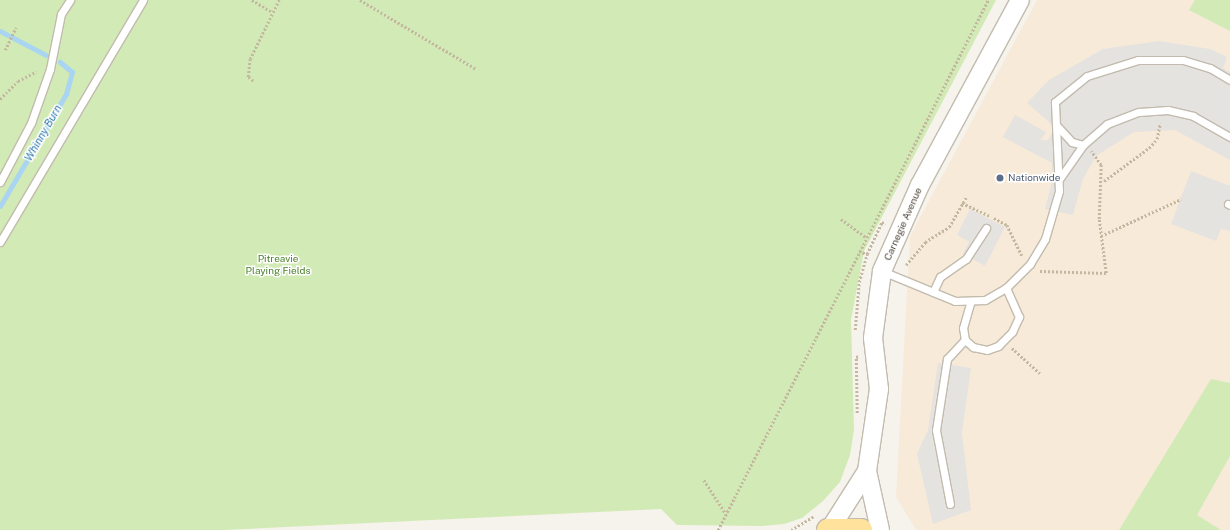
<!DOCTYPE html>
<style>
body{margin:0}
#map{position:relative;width:1230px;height:530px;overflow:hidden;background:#f6f3ec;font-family:"Public Sans",sans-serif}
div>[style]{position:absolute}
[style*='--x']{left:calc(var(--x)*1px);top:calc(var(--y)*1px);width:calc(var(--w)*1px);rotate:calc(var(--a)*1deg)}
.commercial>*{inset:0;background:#f7ead8}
.green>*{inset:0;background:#d2eab5}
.parking>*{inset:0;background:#e5e3e0}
.stream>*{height:5px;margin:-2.5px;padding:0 2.5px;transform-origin:2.5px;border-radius:2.5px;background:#a9d4f2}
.path>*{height:2.5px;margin-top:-1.25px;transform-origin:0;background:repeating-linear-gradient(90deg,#c4b79f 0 2px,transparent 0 4px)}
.roads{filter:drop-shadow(1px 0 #c2bbae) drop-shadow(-1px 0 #c2bbae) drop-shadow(0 1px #c2bbae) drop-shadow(0 -1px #c2bbae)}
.service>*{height:7px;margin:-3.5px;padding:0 3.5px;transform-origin:3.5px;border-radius:3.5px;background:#fff}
.tertiary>*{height:18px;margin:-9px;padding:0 9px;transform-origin:9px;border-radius:9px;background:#fff}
.primary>*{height:22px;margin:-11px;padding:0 11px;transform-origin:11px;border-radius:11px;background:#ffe39c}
.dots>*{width:11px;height:11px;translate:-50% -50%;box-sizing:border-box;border:2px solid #fff;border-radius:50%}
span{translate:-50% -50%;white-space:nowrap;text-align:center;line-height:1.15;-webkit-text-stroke:3px #fff;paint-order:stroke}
.service-label{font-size:10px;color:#4e5e75}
.left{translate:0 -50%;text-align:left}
.street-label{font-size:10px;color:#4b4439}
.park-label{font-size:10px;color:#4a7f2a}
.water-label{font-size:11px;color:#2e7ab2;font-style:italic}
</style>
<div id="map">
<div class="commercial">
<i style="clip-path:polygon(1037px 0,1230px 0,1230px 530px,916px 530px,896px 497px,910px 236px)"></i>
</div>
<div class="green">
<i style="clip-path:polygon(0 0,996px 0,864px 251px,851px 320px,854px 430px,850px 455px,840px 482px,823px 501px,802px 518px,784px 524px,761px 526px,677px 525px,661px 509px,225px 530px,0 530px)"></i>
<i style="clip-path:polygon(1195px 0,1230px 0,1230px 31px,1189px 10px)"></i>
<i style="clip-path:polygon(1211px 379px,1230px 383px,1230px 456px,1197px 515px,1221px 530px,1119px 530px)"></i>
</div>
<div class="parking">
<i style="clip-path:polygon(1159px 41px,1210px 49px,1227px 57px,1223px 68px,1230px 72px,1230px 160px,1175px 130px,1134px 132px,1096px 156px,1083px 179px,1073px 215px,1045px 209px,1051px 186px,1052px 163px,1003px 137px,1015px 115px,1046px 132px,1041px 140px,1048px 140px,1053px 131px,1050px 123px,1027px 103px,1049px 80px,1103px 49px)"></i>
<i style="clip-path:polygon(1191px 171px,1230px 186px,1230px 231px,1221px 229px,1216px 241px,1171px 224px)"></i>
<i style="clip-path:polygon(970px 209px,1005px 227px,985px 266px,963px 254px,969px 242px,957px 235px)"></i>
<i style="clip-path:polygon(938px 363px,971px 368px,962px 433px,971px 510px,933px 524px,917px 454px,928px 430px)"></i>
</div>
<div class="stream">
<i style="--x:0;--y:31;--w:52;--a:27.6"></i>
<i style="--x:0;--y:206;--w:130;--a:-59.5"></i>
<i style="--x:66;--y:94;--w:23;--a:-75"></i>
<i style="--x:72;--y:72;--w:16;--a:-140"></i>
</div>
<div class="path">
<i style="--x:252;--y:0;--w:23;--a:31"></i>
<i style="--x:360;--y:0;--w:135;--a:30.7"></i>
<i style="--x:5;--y:50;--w:25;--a:-64"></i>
<i style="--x:253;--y:81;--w:6;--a:-141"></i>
<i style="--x:248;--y:77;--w:18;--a:-84"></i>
<i style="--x:250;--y:59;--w:66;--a:-63.8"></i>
<i style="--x:0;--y:99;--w:25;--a:-45"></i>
<i style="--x:18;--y:81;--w:20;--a:-27"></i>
<i style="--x:1104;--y:181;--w:56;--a:-36.3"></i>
<i style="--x:1149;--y:148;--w:12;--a:-48"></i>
<i style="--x:1157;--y:139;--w:16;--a:-79"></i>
<i style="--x:962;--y:203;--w:31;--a:25"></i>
<i style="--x:994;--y:218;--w:15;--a:28"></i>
<i style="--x:1007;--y:225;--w:34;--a:64"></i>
<i style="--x:841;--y:219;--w:31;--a:36"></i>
<i style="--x:1101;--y:236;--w:88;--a:-24.8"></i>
<i style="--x:859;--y:251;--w:9;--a:21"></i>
<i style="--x:906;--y:265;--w:30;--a:-50"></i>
<i style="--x:925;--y:242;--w:28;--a:-32"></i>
<i style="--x:949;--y:227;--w:34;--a:-60"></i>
<i style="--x:1040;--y:271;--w:66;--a:1.7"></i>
<i style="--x:1106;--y:273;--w:54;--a:-97.4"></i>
<i style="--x:1099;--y:219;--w:54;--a:-87.9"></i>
<i style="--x:1101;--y:165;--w:17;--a:-126"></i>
<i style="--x:855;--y:330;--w:48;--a:-85.2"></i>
<i style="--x:859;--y:282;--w:29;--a:-74"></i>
<i style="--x:867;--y:254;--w:35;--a:-65"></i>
<i style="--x:882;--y:222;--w:4;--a:27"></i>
<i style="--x:1012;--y:348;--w:39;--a:42"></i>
<i style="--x:857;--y:413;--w:56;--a:-91"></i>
<i style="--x:856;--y:357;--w:3;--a:-18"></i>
<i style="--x:704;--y:480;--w:40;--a:57.1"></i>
<i style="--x:718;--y:530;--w:595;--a:-63"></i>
<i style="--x:791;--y:530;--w:26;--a:-31"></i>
</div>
<div class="roads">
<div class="service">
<i style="--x:1057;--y:126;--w:22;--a:47"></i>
<i style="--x:1072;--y:142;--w:11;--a:15"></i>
<i style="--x:1060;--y:178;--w:40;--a:-55.1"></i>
<i style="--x:1083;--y:145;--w:32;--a:-41"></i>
<i style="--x:1107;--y:124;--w:34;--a:-21"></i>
<i style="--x:1139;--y:112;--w:29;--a:-4"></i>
<i style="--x:1168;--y:110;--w:26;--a:13"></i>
<i style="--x:1193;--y:116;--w:43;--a:29.6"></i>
<i style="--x:0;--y:182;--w:67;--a:-62.3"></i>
<i style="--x:31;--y:123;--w:57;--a:-70.6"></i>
<i style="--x:50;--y:69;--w:56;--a:-78.7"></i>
<i style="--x:61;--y:14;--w:17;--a:-57"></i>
<i style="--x:1228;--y:204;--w:2;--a:27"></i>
<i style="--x:0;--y:242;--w:281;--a:-59.4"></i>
<i style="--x:882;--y:271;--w:79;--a:22.3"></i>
<i style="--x:955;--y:301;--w:30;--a:-2"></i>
<i style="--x:985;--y:300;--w:24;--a:-30"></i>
<i style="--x:1006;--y:288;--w:34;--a:-45"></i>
<i style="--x:1030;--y:264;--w:29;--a:-59"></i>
<i style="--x:1045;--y:239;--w:50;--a:-73.7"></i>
<i style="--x:1059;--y:191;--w:89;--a:-92.6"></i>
<i style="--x:1055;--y:102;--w:41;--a:-39.1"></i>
<i style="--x:1087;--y:76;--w:53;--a:-17.4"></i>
<i style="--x:1138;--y:60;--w:45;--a:0"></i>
<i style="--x:1183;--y:60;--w:28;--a:17"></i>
<i style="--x:1210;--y:68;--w:23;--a:31"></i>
<i style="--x:933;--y:292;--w:17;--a:-65"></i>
<i style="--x:940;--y:277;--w:32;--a:-35"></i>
<i style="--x:966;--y:259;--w:37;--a:-57"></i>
<i style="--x:965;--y:340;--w:11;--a:41"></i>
<i style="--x:973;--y:347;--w:14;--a:12"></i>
<i style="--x:987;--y:350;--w:12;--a:-20"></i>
<i style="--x:998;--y:346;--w:20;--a:-45"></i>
<i style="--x:1012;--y:332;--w:17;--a:-65"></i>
<i style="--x:1019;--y:317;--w:32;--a:-114"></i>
<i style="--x:950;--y:504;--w:75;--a:-100.7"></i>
<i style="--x:936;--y:430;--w:72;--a:-81.2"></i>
<i style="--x:947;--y:359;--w:26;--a:-47"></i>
<i style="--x:965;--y:340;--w:12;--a:-99"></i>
<i style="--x:963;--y:328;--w:26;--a:-74"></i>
</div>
<div class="tertiary">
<i style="--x:830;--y:529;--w:69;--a:-57.5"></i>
<i style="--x:880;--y:530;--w:60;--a:-102.4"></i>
<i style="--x:867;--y:471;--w:83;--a:-81.7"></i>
<i style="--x:879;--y:389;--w:51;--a:-96.7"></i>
<i style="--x:873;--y:338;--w:68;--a:-82.3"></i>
<i style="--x:882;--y:271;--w:94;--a:-66.2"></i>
<i style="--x:920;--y:185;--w:210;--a:-61.6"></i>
</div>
<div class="primary">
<i style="--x:828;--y:530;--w:33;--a:0"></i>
</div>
</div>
<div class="dots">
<i style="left:1000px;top:178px;background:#5c6f8a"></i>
</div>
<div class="service-label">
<span class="left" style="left:1008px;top:178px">Nationwide</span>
</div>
<div class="street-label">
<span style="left:903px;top:224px;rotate:-66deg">Carnegie Avenue</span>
</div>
<div class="park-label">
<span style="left:278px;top:264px">Pitreavie<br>Playing Fields</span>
</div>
<div class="water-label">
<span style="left:43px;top:133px;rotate:-60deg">Whinny Burn</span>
</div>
</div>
